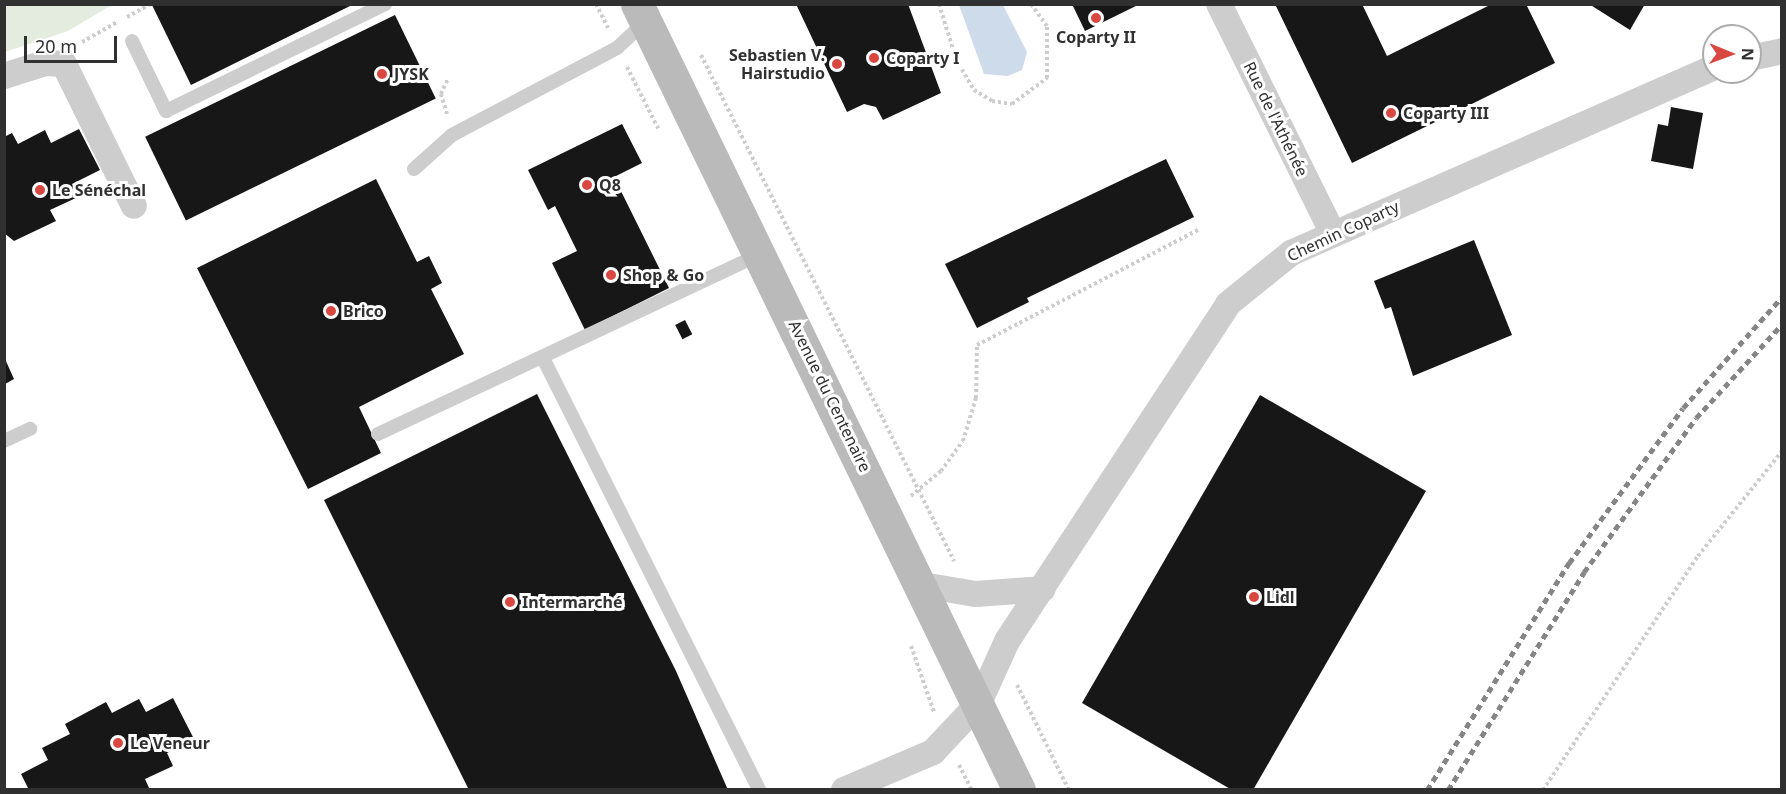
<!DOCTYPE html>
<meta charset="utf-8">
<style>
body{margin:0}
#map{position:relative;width:1786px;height:794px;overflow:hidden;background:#fff;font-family:"Noto Sans",sans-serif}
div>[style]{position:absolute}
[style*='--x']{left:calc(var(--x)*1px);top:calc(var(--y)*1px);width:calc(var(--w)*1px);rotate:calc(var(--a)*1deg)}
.green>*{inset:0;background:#e4ecdf}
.water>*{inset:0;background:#cddbea}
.building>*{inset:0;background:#171717;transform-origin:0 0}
.path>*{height:4px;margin-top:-2px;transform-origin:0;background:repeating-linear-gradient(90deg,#cdcdcd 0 3px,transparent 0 6px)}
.service>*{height:14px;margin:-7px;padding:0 7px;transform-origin:7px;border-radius:7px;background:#cdcdcd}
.minor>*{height:26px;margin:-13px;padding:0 13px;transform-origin:13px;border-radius:13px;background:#cdcdcd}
.secondary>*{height:33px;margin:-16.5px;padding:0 16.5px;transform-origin:16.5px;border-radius:16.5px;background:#bababa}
.rail>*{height:4.5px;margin-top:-2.25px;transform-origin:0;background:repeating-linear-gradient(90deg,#858585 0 6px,transparent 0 10.5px)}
.dots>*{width:16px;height:16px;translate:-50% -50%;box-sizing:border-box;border:3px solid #fff;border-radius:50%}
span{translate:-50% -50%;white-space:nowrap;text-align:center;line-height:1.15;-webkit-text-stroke:6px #fff;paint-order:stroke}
.poi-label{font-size:16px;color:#303030;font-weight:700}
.right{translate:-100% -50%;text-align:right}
.left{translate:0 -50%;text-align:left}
.street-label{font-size:16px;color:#303030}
.frame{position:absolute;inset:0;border:6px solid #303030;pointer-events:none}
.north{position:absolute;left:1702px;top:24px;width:60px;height:60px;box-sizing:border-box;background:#fff;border:2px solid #acacac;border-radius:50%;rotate:91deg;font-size:16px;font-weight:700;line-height:24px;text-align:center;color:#303030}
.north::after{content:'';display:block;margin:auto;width:21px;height:27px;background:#d94840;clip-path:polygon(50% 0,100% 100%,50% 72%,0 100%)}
.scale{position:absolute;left:24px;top:36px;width:93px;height:27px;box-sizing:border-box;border:3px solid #303030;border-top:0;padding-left:8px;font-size:18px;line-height:21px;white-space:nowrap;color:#303030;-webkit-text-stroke:4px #fff;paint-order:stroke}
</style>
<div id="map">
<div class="green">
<i style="clip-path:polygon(5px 4px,112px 4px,112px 5px,68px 31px,5px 52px)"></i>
</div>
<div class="water">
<i style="clip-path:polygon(959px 5px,1003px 5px,1027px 52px,1022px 70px,1008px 76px,984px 74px)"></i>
</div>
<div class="building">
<i style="clip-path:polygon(354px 4px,191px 85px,152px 5px,154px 4px)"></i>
<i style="clip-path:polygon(796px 4px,908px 4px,941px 93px,883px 120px,876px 107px,864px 104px,847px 112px)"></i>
<i style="clip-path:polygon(1072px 4px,1140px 4px,1085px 31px)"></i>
<i style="clip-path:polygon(1275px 4px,1362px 4px,1387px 56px,1492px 4px,1526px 4px,1555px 63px,1352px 163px)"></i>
<i style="clip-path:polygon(1589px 4px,1645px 4px,1630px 30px)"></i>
<i style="left:395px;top:15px;width:93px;height:278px;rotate:64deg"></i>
<i style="clip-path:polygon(1671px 107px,1703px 113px,1693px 169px,1651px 161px,1658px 124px,1668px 126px)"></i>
<i style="clip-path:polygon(622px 124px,642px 163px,614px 177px,669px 288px,585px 330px,552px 263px,577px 251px,555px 206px,548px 210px,528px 170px)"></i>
<i style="clip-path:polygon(79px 129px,100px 170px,72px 184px,78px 197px,50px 210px,56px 221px,14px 241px,4px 233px,4px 137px,12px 133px,18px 144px,45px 130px,51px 143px)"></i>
<i style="clip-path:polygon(1166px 159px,1194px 217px,1027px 298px,1029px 302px,977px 328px,945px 264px)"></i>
<i style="clip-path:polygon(376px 179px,417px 262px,429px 256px,442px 283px,431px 289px,464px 354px,359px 407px,381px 453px,308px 489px,197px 268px)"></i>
<i style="clip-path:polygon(1474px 240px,1512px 335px,1413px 376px,1391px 307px,1385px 309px,1374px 281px)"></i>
<i style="left:685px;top:320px;width:16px;height:11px;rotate:63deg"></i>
<i style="clip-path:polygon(5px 359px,14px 379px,5px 384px)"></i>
<i style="clip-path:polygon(537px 394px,676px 671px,728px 790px,469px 790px,324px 500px)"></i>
<i style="clip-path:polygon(1260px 395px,1426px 491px,1253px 790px,1232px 790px,1082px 703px)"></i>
<i style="clip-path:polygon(173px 698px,194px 739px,167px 753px,173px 766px,145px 779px,150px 790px,29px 790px,21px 774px,48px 760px,42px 748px,70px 734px,65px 724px,106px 702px,112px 713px,139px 699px,146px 712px)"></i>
</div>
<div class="path">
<i style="--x:596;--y:4;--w:27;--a:63"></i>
<i style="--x:939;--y:4;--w:58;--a:72.8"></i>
<i style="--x:956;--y:59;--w:36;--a:60"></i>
<i style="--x:974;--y:90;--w:21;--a:31"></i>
<i style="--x:992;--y:101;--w:20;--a:9"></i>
<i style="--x:1012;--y:104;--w:44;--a:-36.6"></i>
<i style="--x:1047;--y:78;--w:52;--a:-90"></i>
<i style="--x:1047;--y:26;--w:27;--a:-126"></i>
<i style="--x:127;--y:17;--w:26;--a:-29"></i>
<i style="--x:82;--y:42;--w:40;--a:-29.7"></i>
<i style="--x:701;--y:55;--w:566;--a:63.43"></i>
<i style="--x:627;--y:67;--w:71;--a:63.1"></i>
<i style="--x:447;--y:114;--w:21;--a:-107"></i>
<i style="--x:441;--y:94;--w:17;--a:-66"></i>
<i style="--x:911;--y:496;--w:39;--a:-40"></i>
<i style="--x:941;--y:471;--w:37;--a:-54"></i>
<i style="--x:963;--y:441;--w:45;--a:-73.2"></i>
<i style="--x:976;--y:398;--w:53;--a:-88.9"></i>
<i style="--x:977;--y:345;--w:251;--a:-27.5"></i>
<i style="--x:911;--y:646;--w:70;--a:70.8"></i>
<i style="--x:1017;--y:685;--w:117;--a:63.7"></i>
<i style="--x:959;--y:765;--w:28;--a:63"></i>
<i style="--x:1543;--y:790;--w:281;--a:-56.5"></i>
<i style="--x:1698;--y:556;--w:134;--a:-51.3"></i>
</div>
<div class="service">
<i style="--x:132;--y:41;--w:78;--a:64.1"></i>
<i style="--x:166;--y:111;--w:244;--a:-26"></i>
<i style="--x:414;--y:169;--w:51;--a:-41.8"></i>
<i style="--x:452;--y:135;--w:187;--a:-27.8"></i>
<i style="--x:617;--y:48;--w:40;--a:-43"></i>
<i style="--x:543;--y:358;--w:483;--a:63.4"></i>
<i style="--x:378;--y:434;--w:421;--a:-25.2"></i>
<i style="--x:4;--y:441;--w:29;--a:-25"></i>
</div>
<div class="minor">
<i style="--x:1219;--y:4;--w:257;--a:63.6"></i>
<i style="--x:1750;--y:58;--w:33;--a:-12"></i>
<i style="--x:4;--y:76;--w:43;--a:-17.6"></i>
<i style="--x:45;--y:63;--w:19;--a:3"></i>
<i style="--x:64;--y:64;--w:158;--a:63.8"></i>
<i style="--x:922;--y:585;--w:55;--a:9.5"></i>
<i style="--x:976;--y:594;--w:67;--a:-4.3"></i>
<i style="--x:844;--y:790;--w:97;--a:-23.1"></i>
<i style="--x:933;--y:752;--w:67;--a:-46.8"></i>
<i style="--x:979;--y:703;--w:68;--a:-65.7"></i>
<i style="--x:1007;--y:641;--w:403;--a:-56.7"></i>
<i style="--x:1228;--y:304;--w:81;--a:-39"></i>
<i style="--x:1291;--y:253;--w:462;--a:-23.7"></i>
</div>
<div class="secondary">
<i style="--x:637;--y:4;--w:874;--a:64.08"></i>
</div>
<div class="rail">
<i style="--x:1427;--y:790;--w:268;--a:-58"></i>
<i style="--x:1569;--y:563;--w:192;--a:-53.7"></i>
<i style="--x:1683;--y:408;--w:149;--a:-48.3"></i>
<i style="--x:1448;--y:790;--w:257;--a:-58"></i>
<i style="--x:1584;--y:572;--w:190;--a:-54"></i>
<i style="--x:1696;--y:418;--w:127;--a:-47.5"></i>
</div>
<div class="dots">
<i style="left:1096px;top:18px;background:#d94840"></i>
<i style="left:874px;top:58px;background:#d94840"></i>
<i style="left:837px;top:64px;background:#d94840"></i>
<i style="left:382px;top:74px;background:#d94840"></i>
<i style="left:1391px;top:113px;background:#d94840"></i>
<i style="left:587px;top:185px;background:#d94840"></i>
<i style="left:40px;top:190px;background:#d94840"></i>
<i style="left:611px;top:275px;background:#d94840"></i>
<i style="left:331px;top:311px;background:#d94840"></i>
<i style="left:1254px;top:597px;background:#d94840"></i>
<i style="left:510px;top:602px;background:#d94840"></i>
<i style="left:118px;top:743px;background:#d94840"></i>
</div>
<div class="poi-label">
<span style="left:1096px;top:37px">Coparty II</span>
<span class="right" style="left:825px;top:64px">Sebastien V.<br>Hairstudio</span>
<span class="left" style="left:886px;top:58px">Coparty I</span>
<span class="left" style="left:394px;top:74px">JYSK</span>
<span class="left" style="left:1403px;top:113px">Coparty III</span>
<span class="left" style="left:599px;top:185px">Q8</span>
<span class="left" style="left:52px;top:190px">Le Sénéchal</span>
<span class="left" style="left:623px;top:275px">Shop &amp; Go</span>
<span class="left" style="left:343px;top:311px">Brico</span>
<span class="left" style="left:1266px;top:597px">Lidl</span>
<span class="left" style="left:522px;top:602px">Intermarché</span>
<span class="left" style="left:130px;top:743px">Le Veneur</span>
</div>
<div class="street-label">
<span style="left:1276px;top:119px;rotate:64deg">Rue de l'Athénée</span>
<span style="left:1343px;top:231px;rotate:-25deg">Chemin Coparty</span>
<span style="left:830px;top:396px;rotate:64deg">Avenue du Centenaire</span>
</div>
<div class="frame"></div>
<div class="north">N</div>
<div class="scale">20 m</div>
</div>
